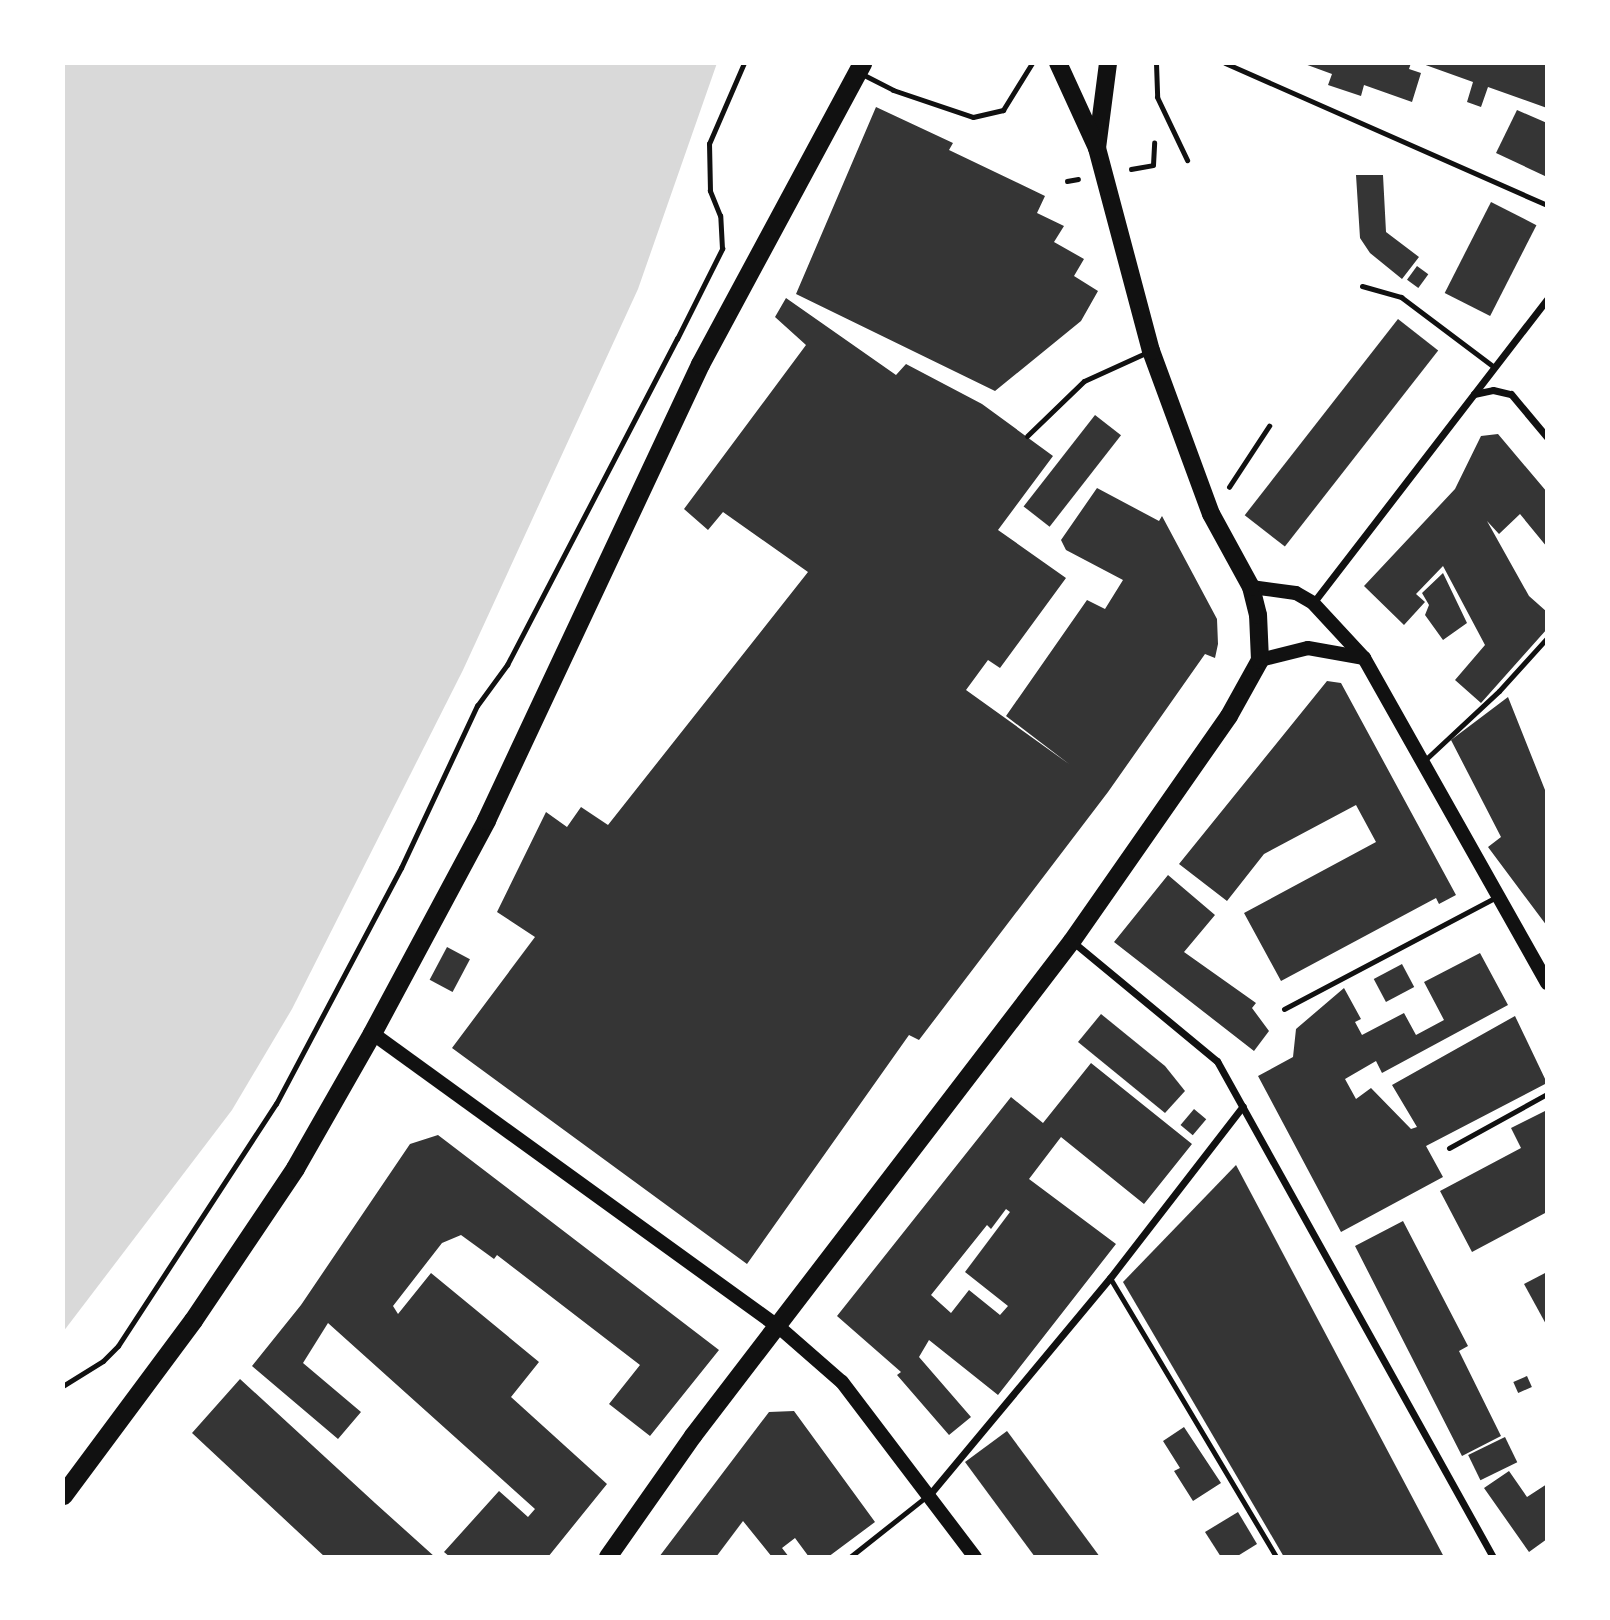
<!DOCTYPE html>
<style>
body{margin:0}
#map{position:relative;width:1610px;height:1620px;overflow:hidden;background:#fff;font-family:"Golos Text",sans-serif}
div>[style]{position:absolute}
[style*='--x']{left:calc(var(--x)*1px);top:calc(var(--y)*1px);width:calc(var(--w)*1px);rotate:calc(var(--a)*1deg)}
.water>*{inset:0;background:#d9d9d9}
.building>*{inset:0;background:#353535;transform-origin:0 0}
.path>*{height:4.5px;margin:-2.25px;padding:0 2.25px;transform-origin:2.25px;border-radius:2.25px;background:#111}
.service>*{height:5px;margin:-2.5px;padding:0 2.5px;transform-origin:2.5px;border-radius:2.5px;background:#111}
.minor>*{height:7px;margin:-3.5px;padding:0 3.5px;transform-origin:3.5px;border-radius:3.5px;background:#111}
.secondary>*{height:14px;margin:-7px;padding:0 7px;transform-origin:7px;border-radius:7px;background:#111}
.primary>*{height:18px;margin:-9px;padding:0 9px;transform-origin:9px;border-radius:9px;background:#111}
.trunk>*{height:19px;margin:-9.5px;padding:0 9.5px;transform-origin:9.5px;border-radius:9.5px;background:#111}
span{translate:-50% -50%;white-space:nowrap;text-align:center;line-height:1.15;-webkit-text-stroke:5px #fff;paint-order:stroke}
.frame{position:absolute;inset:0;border:65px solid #fff;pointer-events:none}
</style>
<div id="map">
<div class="water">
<i style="clip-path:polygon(63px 63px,717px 63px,638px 289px,463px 670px,292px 1009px,232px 1110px,63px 1332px)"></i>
</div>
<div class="building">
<i style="clip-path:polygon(1302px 63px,1411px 63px,1409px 69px,1421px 73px,1412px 102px,1364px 85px,1361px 96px,1328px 85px,1332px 74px)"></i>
<i style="clip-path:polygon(1420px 63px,1547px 63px,1547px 108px,1488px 87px,1481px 107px,1467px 102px,1473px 82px)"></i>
<i style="clip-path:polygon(876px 107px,953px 143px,949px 150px,1045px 196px,1037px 213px,1064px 226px,1054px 242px,1084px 259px,1074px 276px,1098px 291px,1081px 321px,995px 391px,796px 294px)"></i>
<i style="clip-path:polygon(1517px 110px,1547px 123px,1547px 177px,1496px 153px)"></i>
<i style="clip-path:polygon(1356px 175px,1383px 175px,1386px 232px,1419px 257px,1402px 279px,1370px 253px,1360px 238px)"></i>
<i style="left:1491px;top:202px;width:51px;height:102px;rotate:27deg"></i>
<i style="left:1417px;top:266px;width:14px;height:17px;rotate:36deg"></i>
<i style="clip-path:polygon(786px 298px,896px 375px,906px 364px,982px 404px,1053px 456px,998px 530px,1066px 578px,1000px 668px,988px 660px,966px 690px,1069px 764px,1006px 716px,1087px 600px,1105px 609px,1123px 580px,1066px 550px,1061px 540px,1097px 488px,1159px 521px,1162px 516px,1217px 619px,1218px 644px,1215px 658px,1205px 654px,1108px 792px,919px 1040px,909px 1035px,747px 1264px,452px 1048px,535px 937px,497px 912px,546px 812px,567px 827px,581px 807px,608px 825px,808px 572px,723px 512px,708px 530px,684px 509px,806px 345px,775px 317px)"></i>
<i style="left:1398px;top:319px;width:51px;height:249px;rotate:38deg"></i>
<i style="left:1095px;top:415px;width:33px;height:116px;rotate:38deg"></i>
<i style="clip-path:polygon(1498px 434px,1547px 492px,1547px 547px,1520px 514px,1499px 534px,1487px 521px,1529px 596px,1547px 612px,1547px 629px,1481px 703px,1455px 680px,1485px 645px,1443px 566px,1416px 594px,1425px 602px,1404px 625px,1364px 586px,1455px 489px,1481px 436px)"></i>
<i style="clip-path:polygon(1443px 573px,1467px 623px,1443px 640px,1425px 615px,1429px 605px,1422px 593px)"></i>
<i style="clip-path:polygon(1327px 681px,1341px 683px,1456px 895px,1439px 904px,1436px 898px,1281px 981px,1244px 913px,1376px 842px,1356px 805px,1264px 854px,1227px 901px,1179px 864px)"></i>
<i style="clip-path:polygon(1508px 697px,1547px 795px,1547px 926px,1488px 847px,1501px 837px,1451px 740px)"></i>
<i style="clip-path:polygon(1168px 875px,1215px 915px,1184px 952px,1256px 1003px,1252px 1008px,1269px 1031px,1254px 1051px,1114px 942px)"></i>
<i style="left:447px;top:947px;width:26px;height:37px;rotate:28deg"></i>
<i style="clip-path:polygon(1480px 953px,1508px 1005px,1382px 1073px,1376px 1061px,1345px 1079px,1356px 1099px,1371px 1088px,1411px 1129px,1417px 1127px,1392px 1085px,1515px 1016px,1547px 1083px,1426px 1146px,1443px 1177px,1341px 1232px,1258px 1076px,1293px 1057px,1296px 1029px,1344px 988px,1361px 1019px,1355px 1022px,1362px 1035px,1404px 1013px,1416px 1035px,1444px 1020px,1424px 982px)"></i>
<i style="left:1402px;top:964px;width:26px;height:32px;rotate:62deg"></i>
<i style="clip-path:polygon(1101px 1014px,1165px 1066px,1185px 1091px,1165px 1113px,1078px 1042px)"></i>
<i style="clip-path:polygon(evenodd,1091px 1063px,1192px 1144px,1144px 1204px,1061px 1137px,1029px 1179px,1116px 1244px,998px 1395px,929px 1340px,919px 1357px,971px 1417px,949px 1435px,897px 1375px,901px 1372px,837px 1316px,1011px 1097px,1043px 1123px,1091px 1063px,1006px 1209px,1010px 1212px,965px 1272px,1008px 1306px,1000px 1315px,969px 1290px,951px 1313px,931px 1295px,987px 1225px,991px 1229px,1006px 1209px)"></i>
<i style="left:1194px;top:1109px;width:16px;height:21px;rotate:40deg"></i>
<i style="clip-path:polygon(1547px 1110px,1547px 1212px,1472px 1252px,1440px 1191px,1521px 1148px,1511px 1128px)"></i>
<i style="clip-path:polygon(438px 1135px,719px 1350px,650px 1436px,609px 1404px,640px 1365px,497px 1255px,494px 1259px,461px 1235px,442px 1243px,393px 1306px,398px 1314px,431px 1273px,539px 1362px,511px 1397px,607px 1484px,548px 1557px,450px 1557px,444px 1552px,499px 1491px,528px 1517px,535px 1509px,328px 1323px,303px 1363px,361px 1412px,338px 1439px,252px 1366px,301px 1305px,410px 1144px)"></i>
<i style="clip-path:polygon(1236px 1165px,1444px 1557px,1284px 1557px,1123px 1282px)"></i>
<i style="clip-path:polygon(1403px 1221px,1468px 1346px,1459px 1351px,1501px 1436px,1462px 1456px,1355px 1246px)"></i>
<i style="clip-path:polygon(1547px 1272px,1547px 1326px,1524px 1284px)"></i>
<i style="left:1527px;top:1376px;width:12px;height:15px;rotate:66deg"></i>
<i style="clip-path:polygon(240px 1379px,375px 1503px,435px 1557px,325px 1557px,192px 1433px)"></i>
<i style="clip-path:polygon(794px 1411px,875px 1522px,828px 1557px,809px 1557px,795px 1538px,782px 1548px,789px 1557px,772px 1557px,743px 1521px,716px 1557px,659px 1557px,769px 1412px)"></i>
<i style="clip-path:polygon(1184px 1427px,1221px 1483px,1193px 1501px,1174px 1471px,1180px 1468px,1163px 1441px)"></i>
<i style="clip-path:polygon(1007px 1431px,1027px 1458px,1100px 1557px,1035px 1557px,965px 1462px)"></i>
<i style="left:1505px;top:1437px;width:28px;height:41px;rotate:64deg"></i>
<i style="clip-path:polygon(1509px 1471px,1527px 1497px,1547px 1484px,1547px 1539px,1529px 1552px,1484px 1488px)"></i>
<i style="clip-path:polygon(1238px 1512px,1257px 1544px,1236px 1557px,1221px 1557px,1205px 1532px)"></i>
</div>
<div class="path">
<i style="--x:1131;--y:169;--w:22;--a:-10"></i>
<i style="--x:1153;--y:165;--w:22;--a:-87"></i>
<i style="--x:1067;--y:181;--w:11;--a:-10"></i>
<i style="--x:1229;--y:487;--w:73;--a:-56.7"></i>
<i style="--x:63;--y:1386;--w:47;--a:-32"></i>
<i style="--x:103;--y:1361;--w:21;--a:-45"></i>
<i style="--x:118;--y:1346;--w:289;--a:-56.9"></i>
<i style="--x:276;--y:1104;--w:267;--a:-62.1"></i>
<i style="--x:401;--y:868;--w:179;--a:-64.9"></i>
<i style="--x:477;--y:706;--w:51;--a:-53.8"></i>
<i style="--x:507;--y:665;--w:368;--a:-62.5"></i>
<i style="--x:677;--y:339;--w:101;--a:-63.4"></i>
<i style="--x:722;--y:249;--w:33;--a:-93"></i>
<i style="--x:720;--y:216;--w:27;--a:-112"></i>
<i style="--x:710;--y:191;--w:47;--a:-91.2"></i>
<i style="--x:709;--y:144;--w:88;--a:-66.6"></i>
</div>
<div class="service">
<i style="--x:1156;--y:63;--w:34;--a:88"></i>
<i style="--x:1157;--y:97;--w:70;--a:64.5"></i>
<i style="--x:1225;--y:63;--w:352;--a:23.8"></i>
<i style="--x:862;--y:74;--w:35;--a:27"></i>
<i style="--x:893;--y:90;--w:84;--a:18.6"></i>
<i style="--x:973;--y:117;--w:31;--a:-13"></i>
<i style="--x:1003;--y:110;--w:55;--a:-58.3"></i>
<i style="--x:1362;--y:286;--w:41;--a:15.8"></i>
<i style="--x:1401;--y:297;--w:116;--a:37"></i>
<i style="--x:1027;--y:436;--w:79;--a:-44"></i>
<i style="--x:1084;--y:381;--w:70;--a:-24.4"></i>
<i style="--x:1425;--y:760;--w:101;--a:-43"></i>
<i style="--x:1499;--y:691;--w:72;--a:-47.8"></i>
<i style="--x:1284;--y:1009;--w:240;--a:-27.8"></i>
<i style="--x:1449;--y:1148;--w:112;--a:-28.9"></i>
<i style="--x:1110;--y:1278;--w:325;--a:59.2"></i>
<i style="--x:850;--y:1557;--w:98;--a:-38.4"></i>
</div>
<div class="minor">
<i style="--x:1474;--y:394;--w:19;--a:-12"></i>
<i style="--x:1493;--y:390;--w:18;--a:13"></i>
<i style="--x:1511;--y:394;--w:56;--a:50.1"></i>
<i style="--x:1313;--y:603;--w:384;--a:-52.4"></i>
<i style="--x:1073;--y:942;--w:187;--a:39.6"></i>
<i style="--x:1217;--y:1061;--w:568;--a:60.91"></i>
<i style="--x:930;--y:1494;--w:281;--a:-50.2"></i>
<i style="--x:1110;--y:1278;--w:217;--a:-52.3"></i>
</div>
<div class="secondary">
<i style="--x:1251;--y:587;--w:45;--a:7.6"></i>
<i style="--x:1296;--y:593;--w:20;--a:30"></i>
<i style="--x:1313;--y:603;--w:75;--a:47.2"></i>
<i style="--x:1364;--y:658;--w:373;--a:60.6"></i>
<i style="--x:1260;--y:660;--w:49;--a:-14"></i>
<i style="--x:1308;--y:648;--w:57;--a:10.1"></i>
<i style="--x:372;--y:1033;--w:503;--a:35.87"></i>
<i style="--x:780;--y:1328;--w:82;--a:41.1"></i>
<i style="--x:842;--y:1382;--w:220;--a:52.8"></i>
</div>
<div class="primary">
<i style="--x:1097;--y:148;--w:86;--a:-82.6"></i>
<i style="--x:608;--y:1557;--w:148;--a:-54.9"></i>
<i style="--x:693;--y:1436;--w:623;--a:-52.56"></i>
<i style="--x:1072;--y:941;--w:274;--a:-55.1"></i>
<i style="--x:1229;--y:716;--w:64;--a:-61"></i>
<i style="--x:1260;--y:660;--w:45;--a:-92.5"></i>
<i style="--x:1258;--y:615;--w:29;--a:-104"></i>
<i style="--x:1251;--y:587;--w:83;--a:-118.7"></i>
<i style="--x:1211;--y:514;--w:174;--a:-110.2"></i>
<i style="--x:1151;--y:351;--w:210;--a:-104.9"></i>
<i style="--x:1097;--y:148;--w:94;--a:-114.6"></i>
</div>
<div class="trunk">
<i style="--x:63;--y:1495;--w:218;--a:-53.4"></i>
<i style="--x:193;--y:1320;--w:183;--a:-56.1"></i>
<i style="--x:295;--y:1168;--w:155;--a:-60.3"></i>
<i style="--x:372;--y:1033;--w:242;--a:-61.8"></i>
<i style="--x:486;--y:820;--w:504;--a:-64.86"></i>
<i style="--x:700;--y:364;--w:342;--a:-61.7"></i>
</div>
<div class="frame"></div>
</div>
